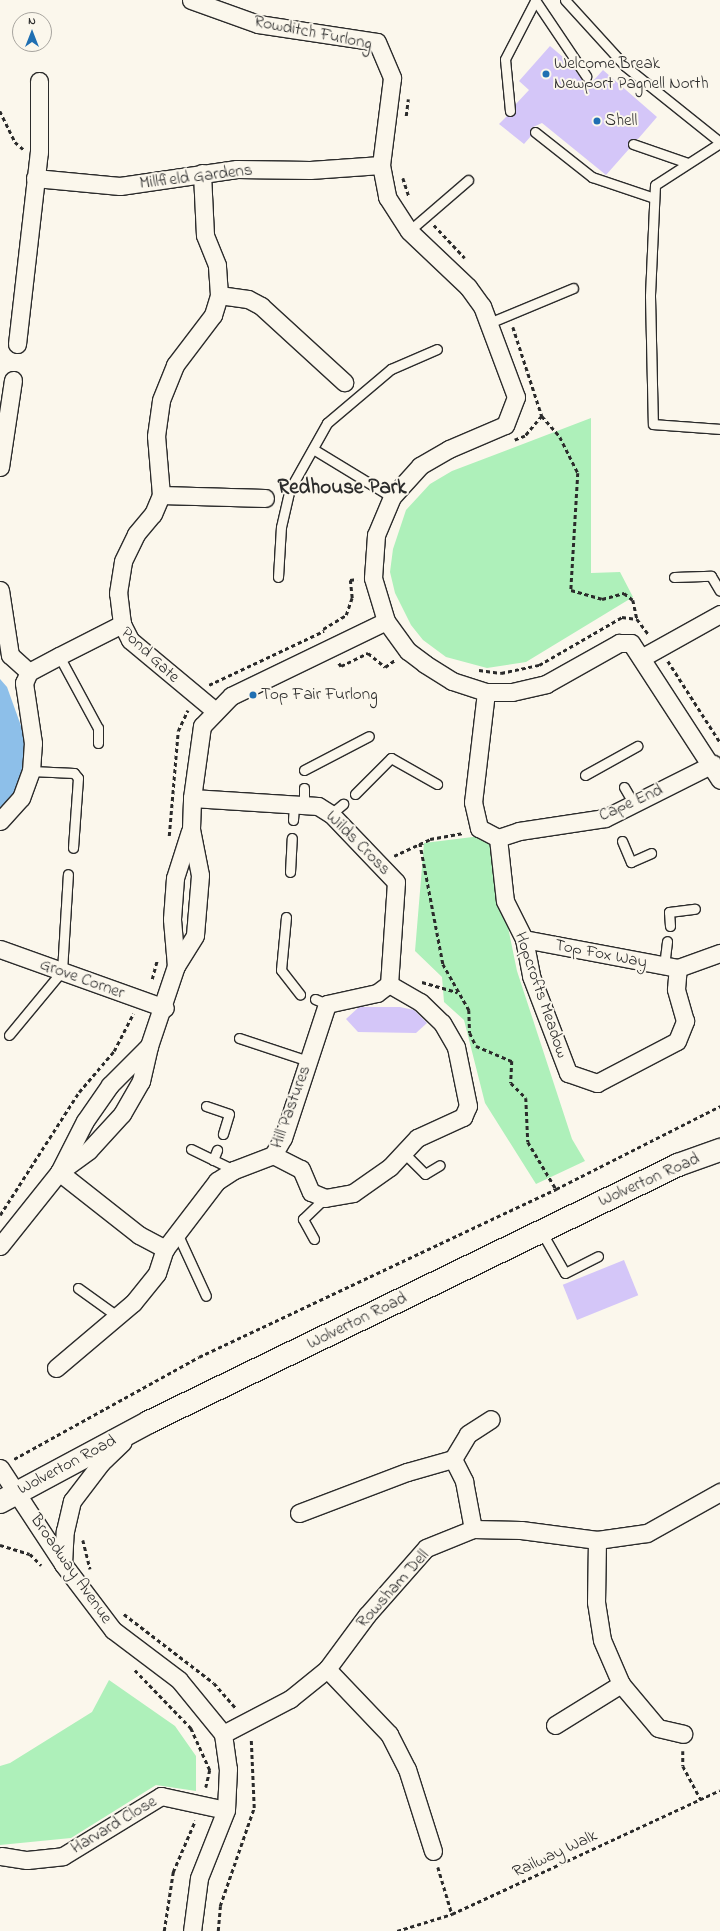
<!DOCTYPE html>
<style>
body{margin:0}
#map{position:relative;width:720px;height:1931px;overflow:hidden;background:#fbf7ec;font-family:"Indie Flower",sans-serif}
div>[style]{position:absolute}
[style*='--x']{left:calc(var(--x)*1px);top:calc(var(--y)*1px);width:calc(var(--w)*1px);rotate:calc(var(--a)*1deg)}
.green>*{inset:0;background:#aef0ba}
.water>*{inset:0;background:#8dbfe9}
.building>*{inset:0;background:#d4c6f8;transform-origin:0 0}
.path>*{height:2.5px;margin-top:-1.25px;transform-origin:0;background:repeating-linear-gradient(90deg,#2b2b2b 0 4px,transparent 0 7px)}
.roads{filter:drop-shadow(1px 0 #2b2b2b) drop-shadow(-1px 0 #2b2b2b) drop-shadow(0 1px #2b2b2b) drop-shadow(0 -1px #2b2b2b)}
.lane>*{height:9px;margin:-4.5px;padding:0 4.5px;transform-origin:4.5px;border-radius:4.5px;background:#fbf7ec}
.street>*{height:17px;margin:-8.5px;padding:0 8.5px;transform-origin:8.5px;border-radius:8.5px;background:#fbf7ec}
.secondary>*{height:22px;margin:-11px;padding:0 11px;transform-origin:11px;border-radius:11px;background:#fbf7ec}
.dots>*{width:11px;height:11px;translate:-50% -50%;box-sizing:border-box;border:2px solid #fbf7ec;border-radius:50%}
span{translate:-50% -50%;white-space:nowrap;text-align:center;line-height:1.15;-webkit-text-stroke:4px #fbf7ec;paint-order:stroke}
.street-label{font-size:17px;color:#2b2b2b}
.poi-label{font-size:17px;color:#2b2b2b}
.left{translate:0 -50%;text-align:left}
.district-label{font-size:21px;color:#2b2b2b;font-weight:700}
.north{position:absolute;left:12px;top:12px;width:40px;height:40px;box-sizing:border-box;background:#fbf7ec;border:1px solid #a8a59f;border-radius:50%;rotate:0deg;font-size:11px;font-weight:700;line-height:16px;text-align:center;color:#2b2b2b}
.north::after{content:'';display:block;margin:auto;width:14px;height:18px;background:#1f6fb2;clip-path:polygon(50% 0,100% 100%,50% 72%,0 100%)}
</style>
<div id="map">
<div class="green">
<i style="clip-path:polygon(591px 418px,591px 573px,620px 572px,633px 597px,526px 662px,487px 668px,446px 657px,423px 640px,411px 625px,395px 593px,390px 572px,393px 549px,406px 510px,430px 484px,452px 471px)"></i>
<i style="clip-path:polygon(489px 835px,517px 971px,572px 1139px,585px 1161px,536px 1184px,485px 1103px,464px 1020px,444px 1002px,442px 977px,415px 951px,424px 843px)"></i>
<i style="clip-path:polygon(109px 1680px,175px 1726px,196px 1756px,196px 1791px,156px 1785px,71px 1838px,0 1845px,0 1766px,10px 1763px,92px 1712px)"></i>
</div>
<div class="water">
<i style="clip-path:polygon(0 679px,7px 687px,25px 737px,22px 786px,0 813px)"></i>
</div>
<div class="building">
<i style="clip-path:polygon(550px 46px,570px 63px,583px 81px,593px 81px,603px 70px,657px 117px,638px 139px,629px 140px,629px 149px,606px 175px,542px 123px,531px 128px,531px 136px,524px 144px,499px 124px,507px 116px,515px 114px,515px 105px,529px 90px,519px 81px)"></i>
<i style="clip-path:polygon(359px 1007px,400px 1007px,414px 1010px,427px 1023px,416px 1033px,358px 1032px,346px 1019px)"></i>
<i style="left:624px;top:1260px;width:38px;height:66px;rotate:68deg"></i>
</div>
<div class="path">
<i style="--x:0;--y:111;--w:34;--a:64"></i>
<i style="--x:15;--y:142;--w:11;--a:41"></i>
<i style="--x:406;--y:116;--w:17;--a:-83"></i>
<i style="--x:403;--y:178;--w:19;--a:72"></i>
<i style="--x:434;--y:225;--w:45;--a:46.8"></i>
<i style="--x:513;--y:327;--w:94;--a:72"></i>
<i style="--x:542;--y:416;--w:26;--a:130"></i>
<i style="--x:525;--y:436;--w:11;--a:158"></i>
<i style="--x:542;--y:416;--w:28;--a:49"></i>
<i style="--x:560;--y:437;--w:40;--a:63.4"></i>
<i style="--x:578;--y:473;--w:117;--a:93.4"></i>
<i style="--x:571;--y:590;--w:32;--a:16"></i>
<i style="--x:602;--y:599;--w:23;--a:-15"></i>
<i style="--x:624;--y:593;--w:11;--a:38"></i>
<i style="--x:633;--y:600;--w:19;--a:78"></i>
<i style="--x:323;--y:629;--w:27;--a:-31"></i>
<i style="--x:346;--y:615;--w:18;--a:-71"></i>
<i style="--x:352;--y:598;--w:18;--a:-96"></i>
<i style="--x:350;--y:580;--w:7;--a:-8"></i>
<i style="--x:668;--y:661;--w:96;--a:57.3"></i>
<i style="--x:339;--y:663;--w:4;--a:56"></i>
<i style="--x:341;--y:666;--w:30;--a:-26"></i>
<i style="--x:368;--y:653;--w:22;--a:39"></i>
<i style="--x:385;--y:667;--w:12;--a:-35"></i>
<i style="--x:479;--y:670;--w:22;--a:8"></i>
<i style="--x:501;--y:673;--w:39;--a:-12"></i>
<i style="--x:539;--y:665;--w:96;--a:-30"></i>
<i style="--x:622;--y:617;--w:15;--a:8"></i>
<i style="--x:637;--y:619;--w:20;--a:53"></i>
<i style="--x:209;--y:685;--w:127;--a:-25.2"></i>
<i style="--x:169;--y:836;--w:105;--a:-85.1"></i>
<i style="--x:178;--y:731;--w:23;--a:-65"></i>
<i style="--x:420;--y:843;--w:123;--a:79.2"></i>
<i style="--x:443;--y:964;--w:53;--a:60.5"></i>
<i style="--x:469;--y:1010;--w:23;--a:88"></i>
<i style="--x:470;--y:1033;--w:14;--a:65"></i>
<i style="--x:476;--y:1046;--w:39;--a:23"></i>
<i style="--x:512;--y:1061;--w:22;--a:93"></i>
<i style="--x:511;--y:1083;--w:21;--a:45"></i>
<i style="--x:526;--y:1098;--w:44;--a:87.4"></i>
<i style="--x:528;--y:1142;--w:55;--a:59.2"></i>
<i style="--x:394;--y:856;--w:40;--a:-25"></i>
<i style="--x:430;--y:839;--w:34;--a:-10"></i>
<i style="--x:152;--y:979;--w:20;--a:-75"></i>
<i style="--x:422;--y:982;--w:37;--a:16"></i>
<i style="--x:0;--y:1215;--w:146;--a:-57.3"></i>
<i style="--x:79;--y:1092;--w:54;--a:-49.5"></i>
<i style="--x:114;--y:1051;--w:42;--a:-62.8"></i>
<i style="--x:14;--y:1459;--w:211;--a:-28.9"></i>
<i style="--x:199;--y:1357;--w:395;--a:-25.2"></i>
<i style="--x:556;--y:1189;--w:184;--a:-26.8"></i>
<i style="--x:83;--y:1540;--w:30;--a:76"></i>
<i style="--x:0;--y:1545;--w:31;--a:17"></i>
<i style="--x:30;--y:1554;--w:16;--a:45"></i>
<i style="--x:124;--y:1614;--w:113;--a:37.5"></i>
<i style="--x:214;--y:1683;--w:33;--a:49"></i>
<i style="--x:135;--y:1670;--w:81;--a:46"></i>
<i style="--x:191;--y:1728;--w:46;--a:65.7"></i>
<i style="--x:210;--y:1770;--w:18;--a:103"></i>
<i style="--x:683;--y:1751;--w:15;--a:90"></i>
<i style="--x:683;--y:1766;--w:38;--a:62"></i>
<i style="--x:438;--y:1867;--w:49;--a:73.4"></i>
<i style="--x:164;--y:1931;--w:60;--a:-81.3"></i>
<i style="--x:173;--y:1872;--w:56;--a:-66.7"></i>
<i style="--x:218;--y:1931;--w:25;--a:-85"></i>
<i style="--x:220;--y:1906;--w:104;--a:-70.9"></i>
<i style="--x:254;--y:1808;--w:69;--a:-92.5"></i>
<i style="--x:397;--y:1931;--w:58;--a:-17.2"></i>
<i style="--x:452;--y:1914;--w:295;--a:-24.8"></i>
</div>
<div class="roads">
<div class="lane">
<i style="--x:535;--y:0;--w:92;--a:56.1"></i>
<i style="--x:565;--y:0;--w:89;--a:47.7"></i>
<i style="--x:625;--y:66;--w:122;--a:38.7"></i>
<i style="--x:510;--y:111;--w:52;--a:-95.5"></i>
<i style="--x:505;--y:59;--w:65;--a:-62.7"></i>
<i style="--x:535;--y:132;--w:73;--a:38.3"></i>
<i style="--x:592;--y:177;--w:65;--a:18.7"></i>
<i style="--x:720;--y:143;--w:77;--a:147.1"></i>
<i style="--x:655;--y:185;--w:111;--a:92.6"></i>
<i style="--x:650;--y:296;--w:128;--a:88.7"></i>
<i style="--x:653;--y:424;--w:67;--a:4.3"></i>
<i style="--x:633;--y:144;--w:58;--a:19.1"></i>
<i style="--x:409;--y:231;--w:78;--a:-40.8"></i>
<i style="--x:489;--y:323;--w:91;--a:-22.6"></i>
<i style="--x:313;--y:449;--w:92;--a:31.3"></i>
<i style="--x:278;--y:577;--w:50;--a:-86.6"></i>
<i style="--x:281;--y:527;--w:39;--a:-77"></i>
<i style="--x:290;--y:489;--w:76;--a:-60.7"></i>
<i style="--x:327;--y:423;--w:84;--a:-40.2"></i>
<i style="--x:391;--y:369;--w:50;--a:-23.5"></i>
<i style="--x:674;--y:577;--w:37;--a:-2"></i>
<i style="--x:711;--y:576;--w:17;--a:59"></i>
<i style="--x:59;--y:656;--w:82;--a:61.6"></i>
<i style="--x:98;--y:728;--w:15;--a:90"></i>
<i style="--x:304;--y:770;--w:73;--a:-27.6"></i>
<i style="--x:31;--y:771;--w:43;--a:2.7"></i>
<i style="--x:74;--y:773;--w:6;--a:51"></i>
<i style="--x:78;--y:778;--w:70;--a:94.1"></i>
<i style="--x:585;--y:775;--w:60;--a:-29.1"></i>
<i style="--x:624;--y:787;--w:20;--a:60"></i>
<i style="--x:355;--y:794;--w:51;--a:-45"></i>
<i style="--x:391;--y:758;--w:53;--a:29.5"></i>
<i style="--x:304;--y:805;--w:17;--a:-90"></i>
<i style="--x:331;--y:814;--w:16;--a:-40"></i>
<i style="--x:293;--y:820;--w:16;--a:-86"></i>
<i style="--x:622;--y:841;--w:23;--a:67"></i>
<i style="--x:631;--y:862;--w:22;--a:-24"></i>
<i style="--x:290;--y:872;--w:34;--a:-87"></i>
<i style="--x:286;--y:917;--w:53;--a:95.4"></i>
<i style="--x:281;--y:970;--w:31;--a:52"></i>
<i style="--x:670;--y:926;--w:14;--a:-94"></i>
<i style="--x:669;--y:912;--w:26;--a:-7"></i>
<i style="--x:664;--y:966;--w:25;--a:-83"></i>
<i style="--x:315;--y:999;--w:13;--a:23"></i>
<i style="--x:9;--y:1035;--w:83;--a:-50.4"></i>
<i style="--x:62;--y:971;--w:97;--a:-86.5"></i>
<i style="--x:239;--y:1038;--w:73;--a:18.4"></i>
<i style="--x:206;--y:1106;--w:24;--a:19"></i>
<i style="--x:229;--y:1114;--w:21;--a:107"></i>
<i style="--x:191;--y:1149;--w:48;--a:26"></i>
<i style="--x:403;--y:1152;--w:31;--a:45"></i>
<i style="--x:425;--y:1174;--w:17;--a:-31"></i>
<i style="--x:213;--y:1160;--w:11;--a:-68"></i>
<i style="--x:541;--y:1231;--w:48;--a:60.3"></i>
<i style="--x:565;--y:1273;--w:37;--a:-27"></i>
<i style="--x:177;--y:1233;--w:69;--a:65.3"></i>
<i style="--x:314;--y:1239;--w:23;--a:-119"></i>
<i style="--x:303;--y:1219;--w:30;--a:-44"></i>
<i style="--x:78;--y:1288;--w:48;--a:35.7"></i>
</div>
<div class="street">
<i style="--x:191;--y:0;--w:71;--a:19.7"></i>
<i style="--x:258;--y:24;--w:120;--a:8.6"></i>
<i style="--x:377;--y:42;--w:39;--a:67"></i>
<i style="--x:392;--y:78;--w:88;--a:97.2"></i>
<i style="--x:381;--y:165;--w:33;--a:79"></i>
<i style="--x:387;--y:197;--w:40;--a:57.1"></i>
<i style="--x:409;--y:231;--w:81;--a:43.5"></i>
<i style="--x:468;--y:287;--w:24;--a:54"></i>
<i style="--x:482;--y:306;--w:97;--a:69.5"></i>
<i style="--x:516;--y:397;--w:30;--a:111"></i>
<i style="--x:505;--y:425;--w:61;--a:156.8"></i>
<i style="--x:449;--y:449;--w:34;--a:150"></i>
<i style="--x:420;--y:466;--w:42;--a:132.1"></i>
<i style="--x:392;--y:497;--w:41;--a:112.8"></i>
<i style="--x:376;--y:535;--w:43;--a:94"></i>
<i style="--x:373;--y:578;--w:45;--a:73.2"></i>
<i style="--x:386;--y:621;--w:37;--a:54"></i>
<i style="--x:408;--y:651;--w:21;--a:37"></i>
<i style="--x:425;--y:664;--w:32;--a:32"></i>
<i style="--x:452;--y:681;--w:36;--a:18"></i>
<i style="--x:486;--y:692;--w:26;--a:0"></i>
<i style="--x:512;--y:692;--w:35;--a:-13"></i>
<i style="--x:546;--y:684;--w:84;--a:-29.3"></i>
<i style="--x:619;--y:643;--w:12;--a:0"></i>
<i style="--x:631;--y:643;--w:163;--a:57"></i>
<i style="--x:35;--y:178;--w:85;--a:5.4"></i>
<i style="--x:120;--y:186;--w:118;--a:-8.3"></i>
<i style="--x:237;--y:169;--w:73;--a:0.8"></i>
<i style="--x:310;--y:170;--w:71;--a:-4"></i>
<i style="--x:219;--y:295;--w:29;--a:8"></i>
<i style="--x:248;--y:299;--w:15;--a:28"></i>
<i style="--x:261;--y:306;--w:113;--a:42.5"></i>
<i style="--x:17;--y:344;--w:193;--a:-83.5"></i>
<i style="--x:39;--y:152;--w:71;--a:-90"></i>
<i style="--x:0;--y:467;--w:88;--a:-81.5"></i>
<i style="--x:161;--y:495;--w:104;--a:1.7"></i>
<i style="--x:0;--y:590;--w:66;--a:81.3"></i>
<i style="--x:10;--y:655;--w:25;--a:42"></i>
<i style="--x:122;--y:624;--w:31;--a:-97"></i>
<i style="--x:118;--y:593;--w:32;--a:-81"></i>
<i style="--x:123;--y:561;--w:30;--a:-64"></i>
<i style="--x:136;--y:534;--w:26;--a:-50"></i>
<i style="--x:153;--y:514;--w:21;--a:-67"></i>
<i style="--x:161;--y:495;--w:59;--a:-94.8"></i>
<i style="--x:156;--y:436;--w:36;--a:-82"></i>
<i style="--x:161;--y:400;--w:38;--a:-68"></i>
<i style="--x:175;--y:365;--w:63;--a:-52.8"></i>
<i style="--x:213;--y:315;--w:21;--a:-73"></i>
<i style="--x:219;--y:295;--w:30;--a:-94"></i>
<i style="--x:217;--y:265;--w:32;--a:-112"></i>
<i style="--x:205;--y:235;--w:62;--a:-92.8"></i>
<i style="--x:643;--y:657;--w:88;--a:-29.2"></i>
<i style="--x:486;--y:692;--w:111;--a:96.7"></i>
<i style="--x:473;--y:802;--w:27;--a:77"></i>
<i style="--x:479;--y:828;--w:21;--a:28"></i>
<i style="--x:498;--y:838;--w:63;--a:83.7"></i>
<i style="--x:505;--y:901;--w:42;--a:63.4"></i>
<i style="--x:524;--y:939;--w:38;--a:79"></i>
<i style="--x:531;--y:976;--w:104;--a:69.1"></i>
<i style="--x:568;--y:1073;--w:31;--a:19"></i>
<i style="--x:597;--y:1083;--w:90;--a:-27.7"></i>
<i style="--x:677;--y:1041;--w:22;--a:-68"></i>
<i style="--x:685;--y:1021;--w:33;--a:-106"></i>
<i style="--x:676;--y:989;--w:21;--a:-85"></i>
<i style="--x:678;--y:968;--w:45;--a:-19.7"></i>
<i style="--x:192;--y:798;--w:126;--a:3.6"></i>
<i style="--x:318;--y:806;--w:15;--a:32"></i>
<i style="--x:331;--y:814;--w:94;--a:46.3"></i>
<i style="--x:396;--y:882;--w:102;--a:93.9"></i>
<i style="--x:0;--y:821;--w:31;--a:-48"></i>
<i style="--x:21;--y:798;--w:29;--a:-70"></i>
<i style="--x:31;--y:771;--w:28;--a:-86"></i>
<i style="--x:33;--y:743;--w:61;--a:-98.5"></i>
<i style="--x:24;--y:683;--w:12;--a:-66"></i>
<i style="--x:29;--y:672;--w:34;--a:-28"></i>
<i style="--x:59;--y:656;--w:71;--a:-26.9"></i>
<i style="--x:122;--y:624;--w:18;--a:63"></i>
<i style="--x:130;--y:640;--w:109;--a:39.8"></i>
<i style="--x:498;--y:838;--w:22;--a:-18"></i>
<i style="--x:519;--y:831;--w:87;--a:-8.6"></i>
<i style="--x:605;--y:818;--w:121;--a:-26.6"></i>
<i style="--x:524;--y:939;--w:157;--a:10.7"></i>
<i style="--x:0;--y:949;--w:175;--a:19.7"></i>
<i style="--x:176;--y:966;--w:47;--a:-94.9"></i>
<i style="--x:172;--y:919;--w:41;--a:-85.8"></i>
<i style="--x:175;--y:878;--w:49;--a:-72.3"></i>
<i style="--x:273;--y:1155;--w:31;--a:27"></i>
<i style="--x:301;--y:1169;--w:25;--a:67"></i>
<i style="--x:311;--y:1192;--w:15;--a:23"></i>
<i style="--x:325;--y:1198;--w:28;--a:-10"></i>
<i style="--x:353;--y:1193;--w:45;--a:-35.1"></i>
<i style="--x:390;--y:1167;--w:40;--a:-47"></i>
<i style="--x:417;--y:1138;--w:51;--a:-24.5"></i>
<i style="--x:463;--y:1117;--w:12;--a:-66"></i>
<i style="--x:468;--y:1106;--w:60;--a:-101.5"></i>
<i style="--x:456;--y:1047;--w:28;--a:-120"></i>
<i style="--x:442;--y:1023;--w:30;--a:-136"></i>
<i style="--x:420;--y:1002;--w:36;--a:-150"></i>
<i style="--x:59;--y:1172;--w:37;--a:-36"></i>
<i style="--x:89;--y:1150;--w:49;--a:-47.5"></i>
<i style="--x:122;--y:1114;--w:38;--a:-60"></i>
<i style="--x:141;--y:1081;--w:36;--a:-77"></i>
<i style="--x:149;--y:1046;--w:84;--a:-71.4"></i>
<i style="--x:176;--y:966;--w:36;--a:-58"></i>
<i style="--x:195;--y:935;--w:60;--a:-85.2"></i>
<i style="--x:200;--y:875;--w:47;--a:-101.1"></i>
<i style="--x:191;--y:829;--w:31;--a:-88"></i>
<i style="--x:192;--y:798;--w:73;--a:-82.1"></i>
<i style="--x:202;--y:726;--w:42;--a:-46"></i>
<i style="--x:231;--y:696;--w:172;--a:-25.8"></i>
<i style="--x:59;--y:1172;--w:102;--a:38.2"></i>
<i style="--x:139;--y:1235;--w:30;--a:28"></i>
<i style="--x:0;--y:1246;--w:95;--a:-51.4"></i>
<i style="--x:59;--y:1172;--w:57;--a:-63"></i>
<i style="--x:85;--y:1121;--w:44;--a:-55.2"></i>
<i style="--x:110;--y:1085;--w:55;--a:-45"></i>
<i style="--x:56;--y:1368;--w:101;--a:-40.2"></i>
<i style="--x:133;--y:1303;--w:38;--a:-51"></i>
<i style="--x:157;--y:1273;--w:25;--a:-72"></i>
<i style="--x:165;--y:1249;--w:86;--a:-52.6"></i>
<i style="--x:217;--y:1181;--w:20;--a:-33"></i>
<i style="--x:234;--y:1170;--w:42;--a:-21"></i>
<i style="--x:273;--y:1155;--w:20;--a:-60"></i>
<i style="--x:283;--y:1138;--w:141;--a:-71.8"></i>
<i style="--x:327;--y:1004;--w:51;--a:-12.4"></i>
<i style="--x:377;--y:993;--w:15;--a:-37"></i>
<i style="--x:453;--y:1459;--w:25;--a:63"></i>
<i style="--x:464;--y:1481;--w:49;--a:79.4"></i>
<i style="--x:0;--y:1468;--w:115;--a:56.7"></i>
<i style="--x:63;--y:1564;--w:83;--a:52.9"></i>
<i style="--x:113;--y:1630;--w:83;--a:37.1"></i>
<i style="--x:179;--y:1680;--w:70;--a:50.8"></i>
<i style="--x:223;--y:1734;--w:35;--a:82"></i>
<i style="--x:228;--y:1769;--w:41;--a:92.8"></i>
<i style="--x:226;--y:1810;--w:73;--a:111.7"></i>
<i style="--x:199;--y:1878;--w:53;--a:97.5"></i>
<i style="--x:299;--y:1513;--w:116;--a:-20.8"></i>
<i style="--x:407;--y:1472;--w:48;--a:-15.8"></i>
<i style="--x:453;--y:1459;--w:29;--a:-59"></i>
<i style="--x:468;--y:1434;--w:27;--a:-33"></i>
<i style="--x:597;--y:1540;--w:62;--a:90.9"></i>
<i style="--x:596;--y:1602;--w:38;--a:81"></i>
<i style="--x:602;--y:1640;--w:48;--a:66.6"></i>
<i style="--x:63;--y:1564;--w:33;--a:-87"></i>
<i style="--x:65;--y:1531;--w:31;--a:-77"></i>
<i style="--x:72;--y:1501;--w:48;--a:-52.7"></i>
<i style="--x:101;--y:1463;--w:30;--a:-44"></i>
<i style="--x:327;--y:1669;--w:90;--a:46.4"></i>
<i style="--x:389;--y:1734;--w:39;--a:63"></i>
<i style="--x:407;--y:1769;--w:86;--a:72.4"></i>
<i style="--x:555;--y:1725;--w:78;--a:-31.8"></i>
<i style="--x:621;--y:1684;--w:57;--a:49.9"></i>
<i style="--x:658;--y:1728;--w:26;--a:13"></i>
<i style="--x:223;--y:1734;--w:76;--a:-27.6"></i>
<i style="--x:290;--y:1699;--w:48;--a:-39"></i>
<i style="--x:327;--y:1669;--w:67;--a:-53.5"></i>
<i style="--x:367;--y:1615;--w:89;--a:-48.6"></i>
<i style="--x:426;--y:1548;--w:51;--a:-22"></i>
<i style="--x:473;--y:1529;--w:48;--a:1.2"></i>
<i style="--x:521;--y:1530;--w:77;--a:7.5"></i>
<i style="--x:597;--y:1540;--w:50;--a:-8"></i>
<i style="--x:647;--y:1533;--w:84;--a:-29.3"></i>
<i style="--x:1;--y:1856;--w:26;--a:9"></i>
<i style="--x:27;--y:1860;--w:36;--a:-6"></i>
<i style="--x:63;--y:1856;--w:115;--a:-31.5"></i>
<i style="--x:161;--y:1796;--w:66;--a:12.2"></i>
</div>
<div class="secondary">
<i style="--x:0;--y:1502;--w:169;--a:-28.2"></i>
<i style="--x:149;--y:1422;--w:588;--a:-25.91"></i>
<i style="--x:678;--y:1165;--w:45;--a:-19.7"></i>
</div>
</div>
<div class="dots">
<i style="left:546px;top:74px;background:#1f6fb2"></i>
<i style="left:597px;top:121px;background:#1f6fb2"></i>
<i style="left:253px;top:695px;background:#1f6fb2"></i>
</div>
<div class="street-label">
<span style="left:313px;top:33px;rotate:11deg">Rowditch Furlong</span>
<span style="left:196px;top:177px;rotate:-7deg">Millfield Gardens</span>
<span style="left:150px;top:655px;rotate:43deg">Pond Gate</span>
<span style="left:631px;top:803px;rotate:-24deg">Cape End</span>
<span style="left:358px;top:843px;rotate:45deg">Wilds Cross</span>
<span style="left:601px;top:954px;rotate:11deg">Top Fox Way</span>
<span style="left:82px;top:979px;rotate:20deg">Grove Corner</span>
<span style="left:541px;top:995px;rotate:71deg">Hopcrofts Meadow</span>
<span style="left:291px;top:1107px;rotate:-70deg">Hill Pastures</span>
<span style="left:649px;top:1180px;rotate:-24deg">Wolverton Road</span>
<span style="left:357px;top:1321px;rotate:-26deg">Wolverton Road</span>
<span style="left:67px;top:1465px;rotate:-28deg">Wolverton Road</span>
<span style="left:71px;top:1569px;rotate:55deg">Broadway Avenue</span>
<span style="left:393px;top:1589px;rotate:-48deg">Rowsham Dell</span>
<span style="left:114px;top:1825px;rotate:-31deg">Harvard Close</span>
<span style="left:555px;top:1854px;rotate:-25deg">Railway Walk</span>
</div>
<div class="poi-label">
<span class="left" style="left:554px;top:74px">Welcome Break<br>Newport Pagnell North</span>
<span class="left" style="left:605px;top:121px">Shell</span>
<span class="left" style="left:261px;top:695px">Top Fair Furlong</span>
</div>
<div class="district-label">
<span style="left:342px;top:488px">Redhouse Park</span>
</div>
<div class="north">N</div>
</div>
